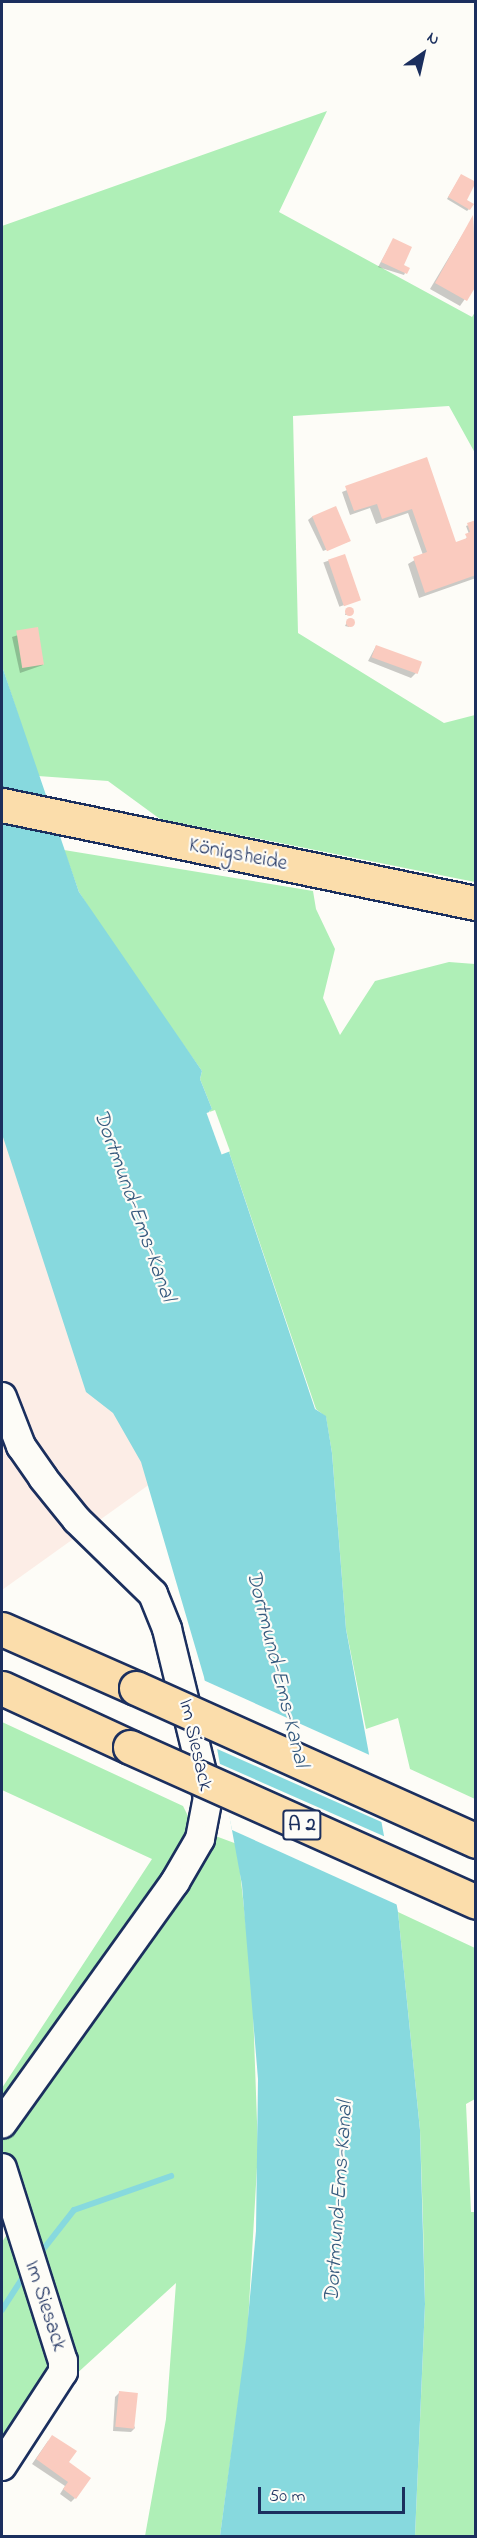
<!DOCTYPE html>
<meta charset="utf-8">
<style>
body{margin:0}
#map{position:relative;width:477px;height:2538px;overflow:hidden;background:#fdfcf7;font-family:"Indie Flower",sans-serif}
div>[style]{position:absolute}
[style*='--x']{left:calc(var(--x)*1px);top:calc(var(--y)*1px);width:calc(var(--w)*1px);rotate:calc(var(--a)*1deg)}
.built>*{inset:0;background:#fcede6}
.green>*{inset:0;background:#afefb7}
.water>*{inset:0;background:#87d9de}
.pier>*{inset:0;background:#fdfcf7;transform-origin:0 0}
.shadow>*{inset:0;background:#0003;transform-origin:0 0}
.stream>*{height:6px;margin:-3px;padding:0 3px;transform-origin:3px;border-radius:3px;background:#87d9de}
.building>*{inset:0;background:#facbbf;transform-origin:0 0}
.round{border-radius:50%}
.roads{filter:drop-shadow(2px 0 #1b2f5e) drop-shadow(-2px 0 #1b2f5e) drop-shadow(0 2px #1b2f5e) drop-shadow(0 -2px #1b2f5e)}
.minor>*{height:28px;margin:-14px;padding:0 14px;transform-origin:14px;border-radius:14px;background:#fdfcf7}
.major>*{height:33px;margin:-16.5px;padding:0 16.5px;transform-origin:16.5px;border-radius:16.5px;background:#fbddab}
.highway>*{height:33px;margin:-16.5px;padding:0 16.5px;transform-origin:16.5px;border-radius:16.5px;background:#fbddab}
.bridges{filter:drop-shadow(2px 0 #1b2f5e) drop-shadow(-2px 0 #1b2f5e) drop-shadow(0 2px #1b2f5e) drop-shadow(0 -2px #1b2f5e)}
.highway-bridge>*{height:33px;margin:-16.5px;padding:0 16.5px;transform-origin:16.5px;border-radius:16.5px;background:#fbddab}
span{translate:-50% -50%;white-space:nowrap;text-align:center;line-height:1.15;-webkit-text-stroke:4.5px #fdfcf7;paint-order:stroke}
.shield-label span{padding:2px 4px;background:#fdfcf7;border:2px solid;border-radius:4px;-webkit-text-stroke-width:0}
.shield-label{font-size:20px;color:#1b2f5e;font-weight:700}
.street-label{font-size:21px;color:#1b2f5e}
.water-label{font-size:22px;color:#365a7e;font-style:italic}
.frame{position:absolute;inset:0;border:3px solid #1b2f5e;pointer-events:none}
.north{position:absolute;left:393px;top:24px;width:60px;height:60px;-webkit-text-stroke:4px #fdfcf7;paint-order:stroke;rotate:34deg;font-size:16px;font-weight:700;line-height:24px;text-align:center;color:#1b2f5e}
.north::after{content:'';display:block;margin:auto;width:21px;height:27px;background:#1b2f5e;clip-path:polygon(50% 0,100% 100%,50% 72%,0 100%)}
.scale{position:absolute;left:258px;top:2487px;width:147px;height:27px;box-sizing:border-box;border:3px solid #1b2f5e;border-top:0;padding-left:8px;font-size:18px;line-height:21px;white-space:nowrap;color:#1b2f5e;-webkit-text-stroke:4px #fdfcf7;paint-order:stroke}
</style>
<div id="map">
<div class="built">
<i style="clip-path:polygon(2px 905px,203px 1446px,2px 1590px)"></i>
</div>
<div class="green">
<i style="clip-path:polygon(327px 111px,279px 212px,472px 317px,475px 312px,475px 453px,449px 406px,293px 416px,298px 633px,444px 723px,475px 715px,475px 882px,160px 819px,108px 781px,38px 776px,2px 666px,2px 226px)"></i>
<i style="clip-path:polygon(64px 850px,313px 891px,316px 909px,335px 949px,323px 998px,340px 1035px,375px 981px,449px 962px,475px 964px,475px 1799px,410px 1769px,398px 1718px,366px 1729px,346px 1629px,332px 1453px,326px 1417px,316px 1409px,229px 1152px,225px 1153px,209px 1110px,212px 1109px,200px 1079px,202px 1071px,111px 943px,79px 892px)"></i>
<i style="clip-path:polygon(2px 1722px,183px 1806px,194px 1828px,237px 1844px,252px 1981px,258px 2150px,247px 2340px,220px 2536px,145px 2536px,166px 2419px,176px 2283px,62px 2387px,2px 2472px,2px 2242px,8px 2233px,2px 2216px,2px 2088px,152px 1859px,2px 1790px)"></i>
<i style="clip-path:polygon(398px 1912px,475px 1948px,475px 2099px,466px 2104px,471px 2212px,476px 2212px,475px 2536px,415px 2536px,425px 2304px,423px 2222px,420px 2130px)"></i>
</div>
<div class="water">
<i style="clip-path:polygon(2px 666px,79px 892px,202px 1071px,200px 1079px,212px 1109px,209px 1111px,225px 1152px,229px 1152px,315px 1409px,326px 1416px,332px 1453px,346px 1629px,398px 1912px,420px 2130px,425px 2304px,415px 2536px,220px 2536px,246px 2340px,256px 2231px,258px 2079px,242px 1885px,204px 1677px,141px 1462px,113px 1413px,86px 1392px,2px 1134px)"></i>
</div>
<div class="pier">
<i style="left:215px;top:1110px;width:44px;height:9px;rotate:70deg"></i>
<i style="clip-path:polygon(201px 1679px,374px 1757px,386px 1824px,215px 1748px)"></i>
<i style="clip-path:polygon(218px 1763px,388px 1838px,400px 1906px,232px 1830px)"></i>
</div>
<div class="shadow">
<i style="clip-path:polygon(460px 177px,469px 209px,467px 211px,447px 199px)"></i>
<i style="clip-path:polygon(473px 217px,476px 283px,460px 306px,430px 289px)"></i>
<i style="clip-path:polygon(393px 240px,405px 273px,404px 275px,378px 267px)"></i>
<i style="clip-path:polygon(426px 459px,451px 545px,465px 540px,469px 534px,466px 526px,476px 522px,476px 578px,419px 598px,408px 564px,423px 555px,408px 513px,376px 524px,370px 508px,350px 515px,342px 492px)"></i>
<i style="clip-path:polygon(313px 516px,350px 541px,323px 551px,308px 520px)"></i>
<i style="left:344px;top:555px;width:47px;height:22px;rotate:70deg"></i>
<i style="clip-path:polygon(347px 609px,351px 609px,348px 615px,345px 615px)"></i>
<i style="clip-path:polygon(348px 620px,351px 621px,349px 627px,345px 626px)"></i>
<i style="clip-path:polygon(37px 629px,43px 665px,20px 673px,12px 637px)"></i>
<i style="clip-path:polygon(376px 646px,416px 673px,411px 678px,368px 661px)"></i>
<i style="clip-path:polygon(119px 2393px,135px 2428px,131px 2432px,113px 2431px,115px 2397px)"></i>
<i style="clip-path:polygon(48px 2441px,66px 2463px,75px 2498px,71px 2502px,60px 2494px,65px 2486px,32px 2464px)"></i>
</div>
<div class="stream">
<i style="--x:38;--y:2256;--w:58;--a:-52"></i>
<i style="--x:74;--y:2210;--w:103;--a:-19.3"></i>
<i style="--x:2;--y:2310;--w:43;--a:-57.4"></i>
</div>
<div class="building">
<i style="clip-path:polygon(461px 174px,476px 182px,467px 200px,474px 204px,470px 210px,448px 197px)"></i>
<i style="clip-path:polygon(473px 215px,476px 286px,467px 301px,435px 283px)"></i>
<i style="clip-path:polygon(393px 238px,412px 247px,404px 265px,410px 268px,407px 274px,381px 262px)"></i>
<i style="clip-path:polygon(427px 457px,456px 542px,467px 538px,465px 534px,470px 532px,467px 523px,476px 520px,476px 575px,425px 593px,413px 557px,427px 552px,412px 509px,382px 519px,377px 504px,354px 511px,345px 486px)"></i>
<i style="left:336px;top:506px;width:38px;height:26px;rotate:67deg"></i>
<i style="left:345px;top:554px;width:49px;height:18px;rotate:71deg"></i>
<i class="round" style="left:344.5px;top:606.5px;width:9px;height:9px"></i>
<i class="round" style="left:345.5px;top:617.5px;width:9px;height:9px"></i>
<i style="left:38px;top:627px;width:38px;height:22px;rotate:81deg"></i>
<i style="left:376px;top:645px;width:49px;height:13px;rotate:20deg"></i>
<i style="left:119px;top:2391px;width:19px;height:36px;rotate:6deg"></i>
<i style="clip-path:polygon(52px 2435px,77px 2451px,69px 2462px,91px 2478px,76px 2499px,63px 2489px,68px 2482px,36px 2459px)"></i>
</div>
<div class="roads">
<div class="minor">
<i style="--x:2;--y:1397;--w:53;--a:68.8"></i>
<i style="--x:21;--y:1446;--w:39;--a:55"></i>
<i style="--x:43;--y:1478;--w:54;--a:51"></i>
<i style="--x:77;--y:1520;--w:106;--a:44.2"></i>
<i style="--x:153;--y:1594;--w:38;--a:68"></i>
<i style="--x:167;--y:1629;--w:173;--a:76.3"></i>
<i style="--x:208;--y:1797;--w:43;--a:100.8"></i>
<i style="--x:200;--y:1839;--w:50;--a:120.2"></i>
<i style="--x:175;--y:1882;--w:297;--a:125.6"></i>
<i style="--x:2;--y:2168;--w:202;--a:72.5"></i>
<i style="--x:63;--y:2361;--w:11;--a:90"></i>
<i style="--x:63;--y:2372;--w:112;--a:123"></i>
</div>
<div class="major">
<i style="--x:2;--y:805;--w:484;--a:11.7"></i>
</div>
<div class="highway">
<i style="--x:2;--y:1629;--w:146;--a:23.8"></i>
<i style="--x:2;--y:1688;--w:141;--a:24.7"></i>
</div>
</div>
<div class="bridges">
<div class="highway-bridge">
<i style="--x:136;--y:1688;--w:373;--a:24.2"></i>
<i style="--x:130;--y:1747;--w:379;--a:24.1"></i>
</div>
</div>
<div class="shield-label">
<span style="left:302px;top:1825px">A 2</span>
</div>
<div class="street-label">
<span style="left:238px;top:855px;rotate:11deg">Königsheide</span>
<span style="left:195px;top:1745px;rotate:77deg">Im Siesack</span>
<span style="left:45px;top:2306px;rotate:72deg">Im Siesack</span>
</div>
<div class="water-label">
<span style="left:133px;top:1206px;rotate:70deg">Dortmund-Ems-Kanal</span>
<span style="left:276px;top:1669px;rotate:76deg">Dortmund-Ems-Kanal</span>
<span style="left:340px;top:2202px;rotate:-86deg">Dortmund-Ems-Kanal</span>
</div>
<div class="frame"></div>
<div class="north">N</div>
<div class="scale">50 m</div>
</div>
